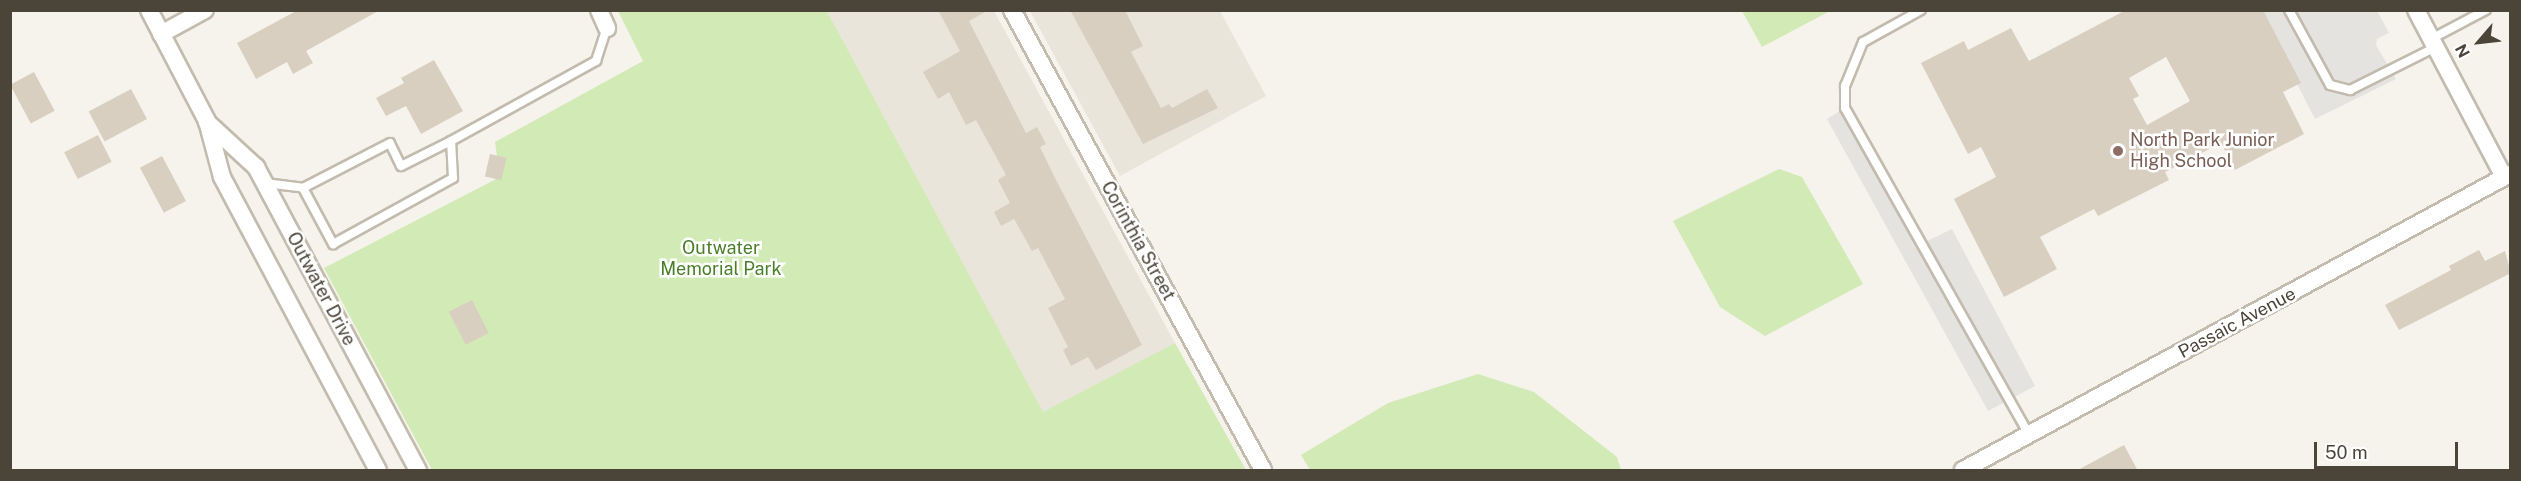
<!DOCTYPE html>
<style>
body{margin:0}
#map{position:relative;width:2521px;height:481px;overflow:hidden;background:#f6f3ec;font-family:"Public Sans",sans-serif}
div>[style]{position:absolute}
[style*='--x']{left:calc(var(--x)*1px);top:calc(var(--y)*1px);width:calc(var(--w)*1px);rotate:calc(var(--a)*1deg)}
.residential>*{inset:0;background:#eae5da}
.green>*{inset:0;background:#d2eab5}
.parking>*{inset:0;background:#e5e3e0}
.building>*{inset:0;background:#d8cfc1;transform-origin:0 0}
.roads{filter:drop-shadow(2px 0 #c2bbae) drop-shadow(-2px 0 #c2bbae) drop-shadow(0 2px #c2bbae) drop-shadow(0 -2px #c2bbae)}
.service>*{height:8px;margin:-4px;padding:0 4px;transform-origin:4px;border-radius:4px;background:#fff}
.minor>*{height:16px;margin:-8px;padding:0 8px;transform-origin:8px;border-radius:8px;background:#fff}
.dots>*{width:16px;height:16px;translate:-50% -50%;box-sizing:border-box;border:3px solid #fff;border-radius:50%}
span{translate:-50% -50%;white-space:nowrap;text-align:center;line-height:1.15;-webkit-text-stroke:5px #fff;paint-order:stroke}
.education-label{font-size:18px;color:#785e54}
.left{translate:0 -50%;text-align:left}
.street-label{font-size:18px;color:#4b4439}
.park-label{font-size:18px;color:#4a7f2a}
.frame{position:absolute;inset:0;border:12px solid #4b4439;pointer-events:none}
.north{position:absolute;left:2449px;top:12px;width:60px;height:60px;-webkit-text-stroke:4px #fff;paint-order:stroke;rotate:242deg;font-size:16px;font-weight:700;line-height:24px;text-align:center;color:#4b4439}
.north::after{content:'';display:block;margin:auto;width:21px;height:27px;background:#4b4439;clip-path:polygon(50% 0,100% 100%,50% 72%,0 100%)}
.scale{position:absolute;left:2314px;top:442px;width:144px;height:27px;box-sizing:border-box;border:3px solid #4b4439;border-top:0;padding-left:8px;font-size:18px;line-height:21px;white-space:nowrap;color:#4b4439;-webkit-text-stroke:4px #fff;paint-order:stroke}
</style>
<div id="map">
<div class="residential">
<i style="clip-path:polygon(827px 11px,994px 11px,1175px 343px,1043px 413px)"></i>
<i style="clip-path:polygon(1030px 11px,1220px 11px,1266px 96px,1120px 176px)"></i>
</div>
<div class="green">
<i style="clip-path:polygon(618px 11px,827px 11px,1043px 412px,1175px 343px,1246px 470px,432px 470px,324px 268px,500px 177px,495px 142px,643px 61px)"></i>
<i style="clip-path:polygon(1742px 11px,1830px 11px,1762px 47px)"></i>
<i style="clip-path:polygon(1779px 169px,1802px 177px,1863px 284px,1765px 336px,1720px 307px,1673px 221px)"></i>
<i style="clip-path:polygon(1478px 374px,1534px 392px,1617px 457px,1621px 470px,1310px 470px,1301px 455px,1388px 403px)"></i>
</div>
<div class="parking">
<i style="clip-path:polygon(2259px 11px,2377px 11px,2389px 33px,2377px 39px,2376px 45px,2396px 79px,2315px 119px)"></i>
<i style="clip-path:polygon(1845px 108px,1921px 244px,1952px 229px,2035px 386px,1988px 411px,1827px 119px)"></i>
</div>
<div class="building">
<i style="clip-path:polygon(298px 10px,380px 10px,306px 51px,313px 63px,293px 74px,287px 62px,256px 79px,237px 43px)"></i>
<i style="clip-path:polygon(938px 10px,989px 10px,969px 21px,1026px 133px,1037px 127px,1046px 144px,1040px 147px,1055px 178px,1142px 345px,1096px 370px,1088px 357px,1071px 366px,1063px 350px,1068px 347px,1048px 308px,1065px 299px,1038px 248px,1032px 251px,1014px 219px,1001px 226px,994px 212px,1010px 203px,998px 180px,1006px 175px,976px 120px,966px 125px,949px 92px,938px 99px,923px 72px,960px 51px)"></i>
<i style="clip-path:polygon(1070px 10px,1125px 10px,1143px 46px,1131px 52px,1161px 108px,1169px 104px,1172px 108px,1207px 89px,1218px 108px,1143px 144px)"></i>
<i style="clip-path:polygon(evenodd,2126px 10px,2263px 10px,2301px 83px,2283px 92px,2304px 134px,2235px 170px,2221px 143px,2165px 172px,2169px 180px,2098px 216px,2094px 209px,2040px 237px,2057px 269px,2004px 297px,1954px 199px,1996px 177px,1981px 147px,1968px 154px,1921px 63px,1964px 41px,1968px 50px,2011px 28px,2029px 61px,2126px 10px,2166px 57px,2190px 101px,2147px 125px,2133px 99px,2139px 96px,2129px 78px,2166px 57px)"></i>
<i style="clip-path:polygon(434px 60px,463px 111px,421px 134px,406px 106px,386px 116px,376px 98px,404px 83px,401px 78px)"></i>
<i style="left:34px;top:72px;width:44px;height:27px;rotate:62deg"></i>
<i style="left:131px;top:89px;width:34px;height:48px;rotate:62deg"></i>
<i style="left:98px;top:135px;width:30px;height:38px;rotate:63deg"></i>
<i style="left:490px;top:154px;width:17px;height:23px;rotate:13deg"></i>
<i style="left:162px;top:156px;width:51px;height:25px;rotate:62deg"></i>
<i style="clip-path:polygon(2479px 250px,2485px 261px,2505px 251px,2511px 273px,2399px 330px,2385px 305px,2451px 270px,2449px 266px)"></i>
<i style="left:472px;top:300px;width:37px;height:26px;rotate:63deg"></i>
<i style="clip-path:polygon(2124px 445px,2138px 471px,2076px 471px)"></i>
</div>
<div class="roads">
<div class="service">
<i style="--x:1921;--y:10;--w:66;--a:151.1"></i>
<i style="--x:1863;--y:42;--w:48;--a:112.2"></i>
<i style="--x:1845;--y:86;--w:22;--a:90"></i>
<i style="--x:1845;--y:108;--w:375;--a:60.6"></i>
<i style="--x:2289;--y:10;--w:85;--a:61.3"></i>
<i style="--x:2330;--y:85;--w:21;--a:14"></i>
<i style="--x:2350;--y:90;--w:96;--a:-26.6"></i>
<i style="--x:2431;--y:39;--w:62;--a:-27.8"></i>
<i style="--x:451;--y:141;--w:56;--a:153.4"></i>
<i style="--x:401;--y:166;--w:25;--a:-116"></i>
<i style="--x:390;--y:143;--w:98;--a:152.7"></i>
<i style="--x:303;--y:188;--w:64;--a:61.8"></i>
<i style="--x:333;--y:244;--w:137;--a:-28.8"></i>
<i style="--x:453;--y:178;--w:37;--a:-93"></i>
<i style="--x:451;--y:141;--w:166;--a:-28.9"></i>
<i style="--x:596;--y:61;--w:35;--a:-72"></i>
<i style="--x:265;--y:183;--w:38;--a:7"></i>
</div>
<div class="minor">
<i style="--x:149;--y:10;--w:125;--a:62.4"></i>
<i style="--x:207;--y:121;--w:58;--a:75"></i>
<i style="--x:222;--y:177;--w:332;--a:62"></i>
<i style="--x:599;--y:10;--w:20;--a:66"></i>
<i style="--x:1012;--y:10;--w:524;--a:61.38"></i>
<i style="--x:2416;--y:10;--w:189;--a:62.2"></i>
<i style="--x:161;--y:34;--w:50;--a:-28.6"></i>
<i style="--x:207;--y:122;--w:67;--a:42.6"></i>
<i style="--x:256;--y:167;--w:344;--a:61.9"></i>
<i style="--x:1963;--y:470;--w:622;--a:-28.42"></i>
</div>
</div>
<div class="dots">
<i style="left:2118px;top:151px;background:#8d6e63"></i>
</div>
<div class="education-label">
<span class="left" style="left:2130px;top:151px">North Park Junior<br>High School</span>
</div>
<div class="street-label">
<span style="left:1138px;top:241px;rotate:61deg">Corinthia Street</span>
<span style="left:321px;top:289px;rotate:62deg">Outwater Drive</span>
<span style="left:2237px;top:323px;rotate:-28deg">Passaic Avenue</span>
</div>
<div class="park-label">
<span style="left:721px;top:259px">Outwater<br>Memorial Park</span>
</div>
<div class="frame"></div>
<div class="north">N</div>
<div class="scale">50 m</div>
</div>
